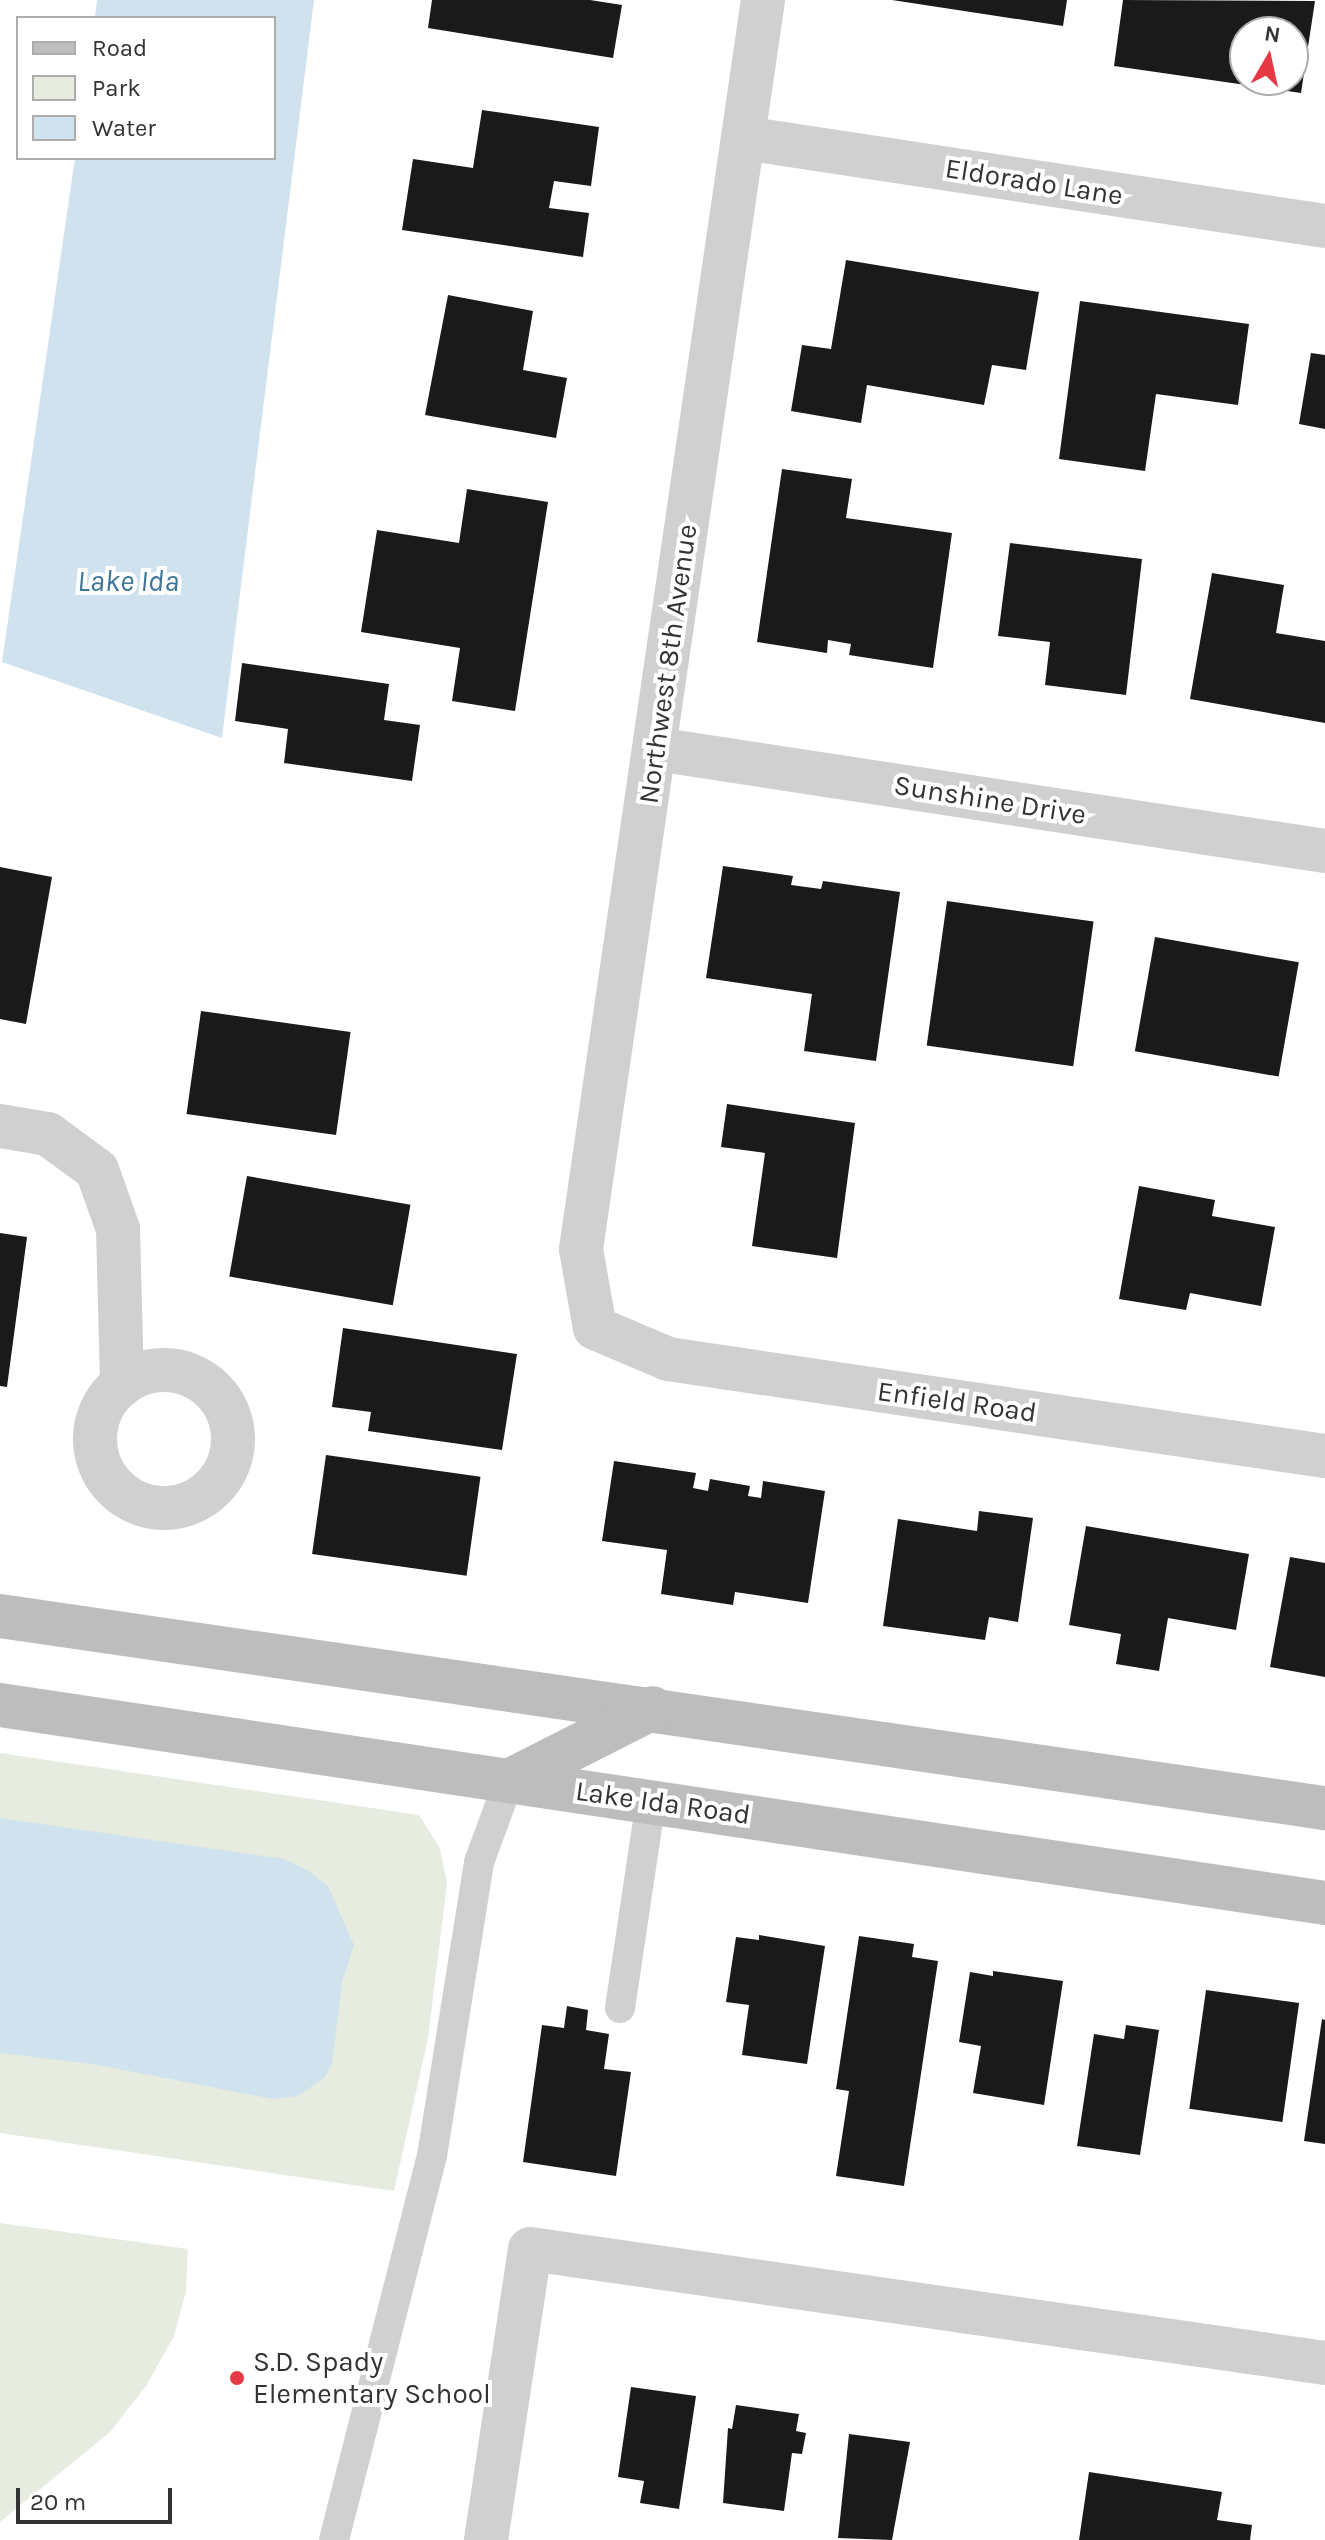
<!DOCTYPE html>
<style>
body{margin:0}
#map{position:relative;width:1325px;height:2540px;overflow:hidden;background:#fff;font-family:Karla,sans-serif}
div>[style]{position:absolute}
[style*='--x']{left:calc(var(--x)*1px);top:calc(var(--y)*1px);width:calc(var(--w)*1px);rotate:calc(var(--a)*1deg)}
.green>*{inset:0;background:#e6ecdf}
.water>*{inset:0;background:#cfe2ee}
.building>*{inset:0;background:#1a1a1a;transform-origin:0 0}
.lane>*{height:30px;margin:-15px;padding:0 15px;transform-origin:15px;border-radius:15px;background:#d0d0d0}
.street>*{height:44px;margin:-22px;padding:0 22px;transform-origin:22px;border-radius:22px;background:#d0d0d0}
.street>.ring{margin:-22px;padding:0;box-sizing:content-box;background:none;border:44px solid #d0d0d0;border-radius:50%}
.secondary>*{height:44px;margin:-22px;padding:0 22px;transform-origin:22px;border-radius:22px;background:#bdbdbd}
.dots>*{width:22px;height:22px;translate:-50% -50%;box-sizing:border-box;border:4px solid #fff;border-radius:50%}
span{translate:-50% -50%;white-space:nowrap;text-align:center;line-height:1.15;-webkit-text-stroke:8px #fff;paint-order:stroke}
.street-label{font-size:28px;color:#333}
.poi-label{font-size:28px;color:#333}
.left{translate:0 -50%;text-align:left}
.water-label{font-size:30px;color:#3f7597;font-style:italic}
.legend{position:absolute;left:16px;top:16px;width:260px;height:144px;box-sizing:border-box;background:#fff;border:2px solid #adadad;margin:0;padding:10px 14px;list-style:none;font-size:24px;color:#333}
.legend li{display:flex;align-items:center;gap:16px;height:40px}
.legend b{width:40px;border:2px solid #adadad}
.north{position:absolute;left:1229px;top:16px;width:80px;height:80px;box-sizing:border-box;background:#fff;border:2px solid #adadad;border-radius:50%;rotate:9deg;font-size:22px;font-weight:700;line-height:32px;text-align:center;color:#333}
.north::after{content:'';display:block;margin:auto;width:28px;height:36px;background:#e63946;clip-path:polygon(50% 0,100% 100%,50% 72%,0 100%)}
.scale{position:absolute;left:16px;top:2488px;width:156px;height:36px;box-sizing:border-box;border:4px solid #333;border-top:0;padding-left:10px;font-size:24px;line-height:28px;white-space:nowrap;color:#333;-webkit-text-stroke:6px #fff;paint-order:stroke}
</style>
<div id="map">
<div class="green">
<i style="clip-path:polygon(0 1753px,419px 1815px,440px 1848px,447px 1883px,428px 2038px,394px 2191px,0 2133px)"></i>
<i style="clip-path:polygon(0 2223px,188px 2249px,186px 2291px,174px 2336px,146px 2386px,110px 2432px,0 2522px)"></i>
</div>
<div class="water">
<i style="clip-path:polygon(97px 0,314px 0,222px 738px,2px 662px,75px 158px,274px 158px,274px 18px,95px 18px)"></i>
<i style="clip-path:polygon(0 1818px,284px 1859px,307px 1870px,328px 1886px,354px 1945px,342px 1982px,332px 2064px,325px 2077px,298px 2096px,273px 2099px,93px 2064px,0 2053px)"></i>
</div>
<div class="building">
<i style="clip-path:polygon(432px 0,590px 0,622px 5px,613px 58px,428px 28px)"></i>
<i style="clip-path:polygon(892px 0,1067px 0,1063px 26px)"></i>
<i style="clip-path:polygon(evenodd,1123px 0,1315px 1px,1301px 93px,1114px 66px,1123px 0,1245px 32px,1293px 32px,1293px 80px,1245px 80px,1245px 32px)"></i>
<i style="clip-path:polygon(482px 110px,599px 127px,591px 186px,554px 181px,549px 208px,589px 213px,583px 257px,402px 230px,413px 159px,473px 168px)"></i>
<i style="clip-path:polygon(846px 260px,1039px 292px,1026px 370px,992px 365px,984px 405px,867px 385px,861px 423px,791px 411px,802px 345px,831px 349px)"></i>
<i style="clip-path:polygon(448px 295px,533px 311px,523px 370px,567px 378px,556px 438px,425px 415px)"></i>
<i style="clip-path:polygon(1080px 301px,1249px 324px,1238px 405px,1156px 394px,1145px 471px,1059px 459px)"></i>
<i style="clip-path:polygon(1311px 353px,1325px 355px,1325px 429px,1299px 424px)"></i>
<i style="clip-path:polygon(782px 469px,852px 479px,846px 518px,952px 533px,933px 668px,849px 655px,851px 644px,828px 640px,827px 653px,757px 642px)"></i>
<i style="clip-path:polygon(467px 489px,548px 502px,515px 711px,452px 701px,460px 648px,361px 632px,377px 530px,459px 543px)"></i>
<i style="clip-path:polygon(1010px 543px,1142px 559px,1126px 695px,1045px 685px,1050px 642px,998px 636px)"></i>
<i style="clip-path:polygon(1212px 573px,1284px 585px,1276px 633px,1325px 641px,1325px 723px,1190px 699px)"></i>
<i style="clip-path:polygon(242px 663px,389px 684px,384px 720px,420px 725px,412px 781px,284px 763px,288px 729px,235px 721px)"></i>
<i style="clip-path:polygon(723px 866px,793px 876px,791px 885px,821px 889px,823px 881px,900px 892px,876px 1061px,804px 1051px,812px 994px,706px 978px)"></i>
<i style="clip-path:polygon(0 867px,52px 877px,26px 1024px,0 1019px)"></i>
<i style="left:947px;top:901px;width:148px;height:146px;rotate:8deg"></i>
<i style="left:1155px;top:937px;width:146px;height:116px;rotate:10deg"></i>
<i style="left:201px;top:1011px;width:151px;height:104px;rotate:8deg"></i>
<i style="clip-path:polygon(727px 1104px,855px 1123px,837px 1258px,752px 1246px,765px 1153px,721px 1147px)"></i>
<i style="left:247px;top:1176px;width:166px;height:102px;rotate:10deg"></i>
<i style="clip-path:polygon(1139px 1186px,1215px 1200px,1212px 1216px,1275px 1227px,1261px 1306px,1190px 1293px,1186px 1310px,1119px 1299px)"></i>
<i style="clip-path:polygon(0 1233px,27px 1237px,7px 1387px,0 1386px)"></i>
<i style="clip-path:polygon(343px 1328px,517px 1354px,502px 1450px,368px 1431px,371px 1412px,332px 1407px)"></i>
<i style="left:326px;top:1455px;width:156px;height:100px;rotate:8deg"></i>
<i style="clip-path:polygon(614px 1461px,696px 1473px,693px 1488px,708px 1491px,710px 1479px,750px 1486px,748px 1496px,761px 1498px,763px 1481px,825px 1491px,808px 1603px,735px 1592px,733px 1605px,661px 1594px,667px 1550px,602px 1541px)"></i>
<i style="clip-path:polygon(979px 1511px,1033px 1518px,1018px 1622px,989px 1617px,985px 1640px,883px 1626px,898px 1519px,977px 1531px)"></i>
<i style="clip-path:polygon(1086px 1526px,1249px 1554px,1236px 1630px,1168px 1618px,1159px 1671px,1116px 1664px,1121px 1634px,1069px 1625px)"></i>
<i style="clip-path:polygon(1290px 1557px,1325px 1563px,1325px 1677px,1270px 1667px)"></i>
<i style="clip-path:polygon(759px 1935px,825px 1946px,807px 2064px,742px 2055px,749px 2005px,726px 2002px,736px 1937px,759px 1940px)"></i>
<i style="clip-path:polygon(859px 1936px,914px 1944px,912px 1957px,938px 1961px,904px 2186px,836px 2176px,849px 2091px,836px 2089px)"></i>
<i style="clip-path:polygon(993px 1971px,1063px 1981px,1044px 2105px,973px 2093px,981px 2046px,959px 2042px,970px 1972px,993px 1976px)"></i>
<i style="left:1206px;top:1990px;width:94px;height:120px;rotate:8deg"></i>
<i style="clip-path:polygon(567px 2006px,588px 2010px,586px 2030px,609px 2034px,604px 2069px,631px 2072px,616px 2176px,523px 2162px,542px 2025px,564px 2028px)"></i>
<i style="clip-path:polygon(1322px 2019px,1325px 2020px,1325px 2144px,1304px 2141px)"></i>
<i style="clip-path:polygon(1126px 2025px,1159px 2030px,1140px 2155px,1077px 2146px,1094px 2034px,1124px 2039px)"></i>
<i style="clip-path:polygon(631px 2387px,696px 2396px,679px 2509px,640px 2503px,644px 2481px,618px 2477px)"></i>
<i style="clip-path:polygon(736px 2405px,799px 2414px,796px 2431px,806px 2433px,802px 2454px,792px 2453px,784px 2511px,723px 2503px,728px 2428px,732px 2429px)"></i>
<i style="clip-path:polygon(849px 2434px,910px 2442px,892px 2540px,838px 2538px)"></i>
<i style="clip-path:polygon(1089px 2472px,1222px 2492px,1217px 2520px,1252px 2525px,1250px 2540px,1079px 2540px)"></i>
</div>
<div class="lane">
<i style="--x:620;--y:2008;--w:209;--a:-81.5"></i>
<i style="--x:334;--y:2540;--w:396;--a:-75.7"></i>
<i style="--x:432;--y:2156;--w:298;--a:-80.9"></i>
<i style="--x:479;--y:1862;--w:86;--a:-69.7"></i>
</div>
<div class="street">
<i style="--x:763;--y:0;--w:1262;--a:98.29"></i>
<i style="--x:581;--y:1249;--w:80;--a:80"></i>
<i style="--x:595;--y:1328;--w:79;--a:23"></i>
<i style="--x:668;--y:1359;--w:664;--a:8.4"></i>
<i style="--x:744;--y:138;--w:588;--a:8.61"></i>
<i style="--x:656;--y:749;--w:677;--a:8.67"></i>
<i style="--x:0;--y:1126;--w:49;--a:9.5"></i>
<i style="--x:48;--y:1134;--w:61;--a:36.3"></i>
<i style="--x:97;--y:1170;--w:63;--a:70.4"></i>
<i style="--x:118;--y:1229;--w:156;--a:88.5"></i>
<i class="ring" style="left:95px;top:1370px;width:94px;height:94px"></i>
<i style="--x:486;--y:2540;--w:294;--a:-81.4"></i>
<i style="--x:530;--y:2249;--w:803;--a:8.16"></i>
</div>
<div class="secondary">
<i style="--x:0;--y:1616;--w:1339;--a:8.25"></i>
<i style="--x:0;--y:1705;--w:1340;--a:8.5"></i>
<i style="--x:509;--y:1781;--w:161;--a:-26.9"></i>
</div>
<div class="dots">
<i style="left:237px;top:2378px;background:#e63946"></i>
</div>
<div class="street-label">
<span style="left:1034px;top:182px;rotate:9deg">Eldorado Lane</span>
<span style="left:668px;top:664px;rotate:-82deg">Northwest 8th Avenue</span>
<span style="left:990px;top:800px;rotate:9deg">Sunshine Drive</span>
<span style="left:957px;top:1402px;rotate:8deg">Enfield Road</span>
<span style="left:663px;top:1803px;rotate:8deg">Lake Ida Road</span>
</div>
<div class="poi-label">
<span class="left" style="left:253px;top:2378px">S.D. Spady<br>Elementary School</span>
</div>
<div class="water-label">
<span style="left:128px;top:581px">Lake Ida</span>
</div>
<ul class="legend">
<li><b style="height:10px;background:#bdbdbd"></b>Road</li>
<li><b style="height:22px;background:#e6ecdf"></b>Park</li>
<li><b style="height:22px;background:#cfe2ee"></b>Water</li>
</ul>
<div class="north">N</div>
<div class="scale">20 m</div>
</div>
